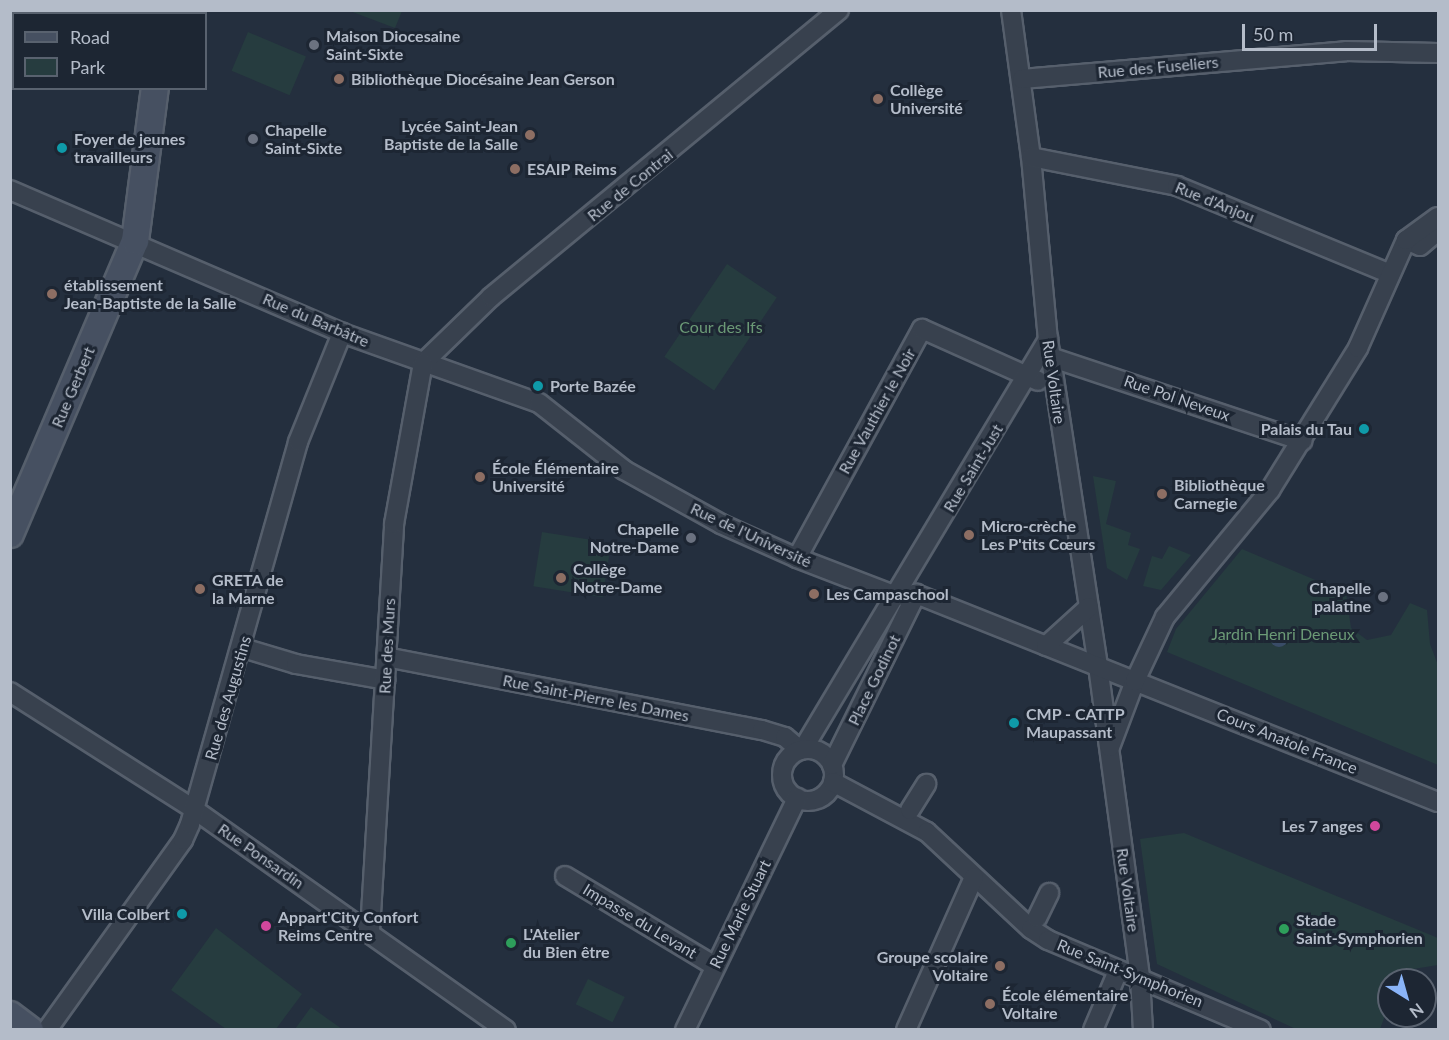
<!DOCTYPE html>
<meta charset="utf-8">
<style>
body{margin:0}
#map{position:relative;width:1449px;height:1040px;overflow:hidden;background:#242f3e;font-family:Lato,sans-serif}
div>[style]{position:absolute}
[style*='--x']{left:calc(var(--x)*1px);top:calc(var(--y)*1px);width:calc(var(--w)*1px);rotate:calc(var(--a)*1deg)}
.green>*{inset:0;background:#263c3f;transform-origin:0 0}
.water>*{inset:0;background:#394c67}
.round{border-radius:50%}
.roads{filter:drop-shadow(2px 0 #565f6c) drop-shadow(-2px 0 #565f6c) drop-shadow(0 2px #565f6c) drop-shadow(0 -2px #565f6c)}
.street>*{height:18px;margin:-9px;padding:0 9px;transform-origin:9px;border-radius:9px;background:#38414e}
.street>.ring{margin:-9px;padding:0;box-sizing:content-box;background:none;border:18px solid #38414e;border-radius:50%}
.secondary>*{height:26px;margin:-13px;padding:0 13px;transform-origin:13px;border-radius:13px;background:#465061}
.dots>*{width:16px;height:16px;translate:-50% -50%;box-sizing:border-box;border:3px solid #1d2633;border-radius:50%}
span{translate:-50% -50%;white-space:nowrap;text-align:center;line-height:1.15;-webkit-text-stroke:6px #1d2633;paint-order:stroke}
.poi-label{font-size:16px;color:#b4bcc9;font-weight:700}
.left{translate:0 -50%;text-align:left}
.right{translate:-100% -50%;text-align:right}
.street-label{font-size:16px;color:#b4bcc9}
.park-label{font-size:16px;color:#6b9a76}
.frame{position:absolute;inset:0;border:12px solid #b4bcc9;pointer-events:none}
.legend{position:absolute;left:12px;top:12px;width:195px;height:78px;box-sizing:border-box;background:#1d2633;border:2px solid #59626f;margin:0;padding:8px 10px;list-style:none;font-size:18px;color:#b4bcc9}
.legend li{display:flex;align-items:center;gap:12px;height:30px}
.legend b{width:30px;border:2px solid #59626f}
.north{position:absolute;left:1377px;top:968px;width:60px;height:60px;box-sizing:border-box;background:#1d2633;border:2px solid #59626f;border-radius:50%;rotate:143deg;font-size:16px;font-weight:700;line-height:24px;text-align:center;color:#b4bcc9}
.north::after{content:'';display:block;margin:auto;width:21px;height:27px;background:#8ab4f8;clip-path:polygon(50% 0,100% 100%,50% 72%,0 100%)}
.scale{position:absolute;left:1242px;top:24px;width:135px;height:27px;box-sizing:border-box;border:3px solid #b4bcc9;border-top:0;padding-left:8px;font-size:18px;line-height:21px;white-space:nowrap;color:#b4bcc9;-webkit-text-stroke:4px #1d2633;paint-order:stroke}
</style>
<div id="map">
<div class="green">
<i style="clip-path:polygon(350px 11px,402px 10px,402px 11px,395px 28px)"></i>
<i style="left:248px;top:32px;width:63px;height:42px;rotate:23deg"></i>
<i style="left:727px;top:264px;width:60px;height:112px;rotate:34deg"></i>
<i style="clip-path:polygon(1093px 476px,1116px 481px,1106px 524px,1131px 533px,1128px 545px,1140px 549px,1127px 580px,1107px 568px)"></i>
<i style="left:542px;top:532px;width:70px;height:55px;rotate:9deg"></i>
<i style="clip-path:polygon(1169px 546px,1191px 555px,1161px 590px,1143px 586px,1152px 556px,1162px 559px)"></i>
<i style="clip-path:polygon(1242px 549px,1346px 593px,1351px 628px,1367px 640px,1391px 635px,1410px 603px,1427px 610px,1430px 644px,1438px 665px,1438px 765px,1167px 652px,1176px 629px)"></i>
<i style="clip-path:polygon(1184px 833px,1438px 938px,1438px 965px,1401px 971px,1398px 980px,1389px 980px,1389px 1005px,1380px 1029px,1298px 1030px,1157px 964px,1140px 839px)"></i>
<i style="clip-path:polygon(216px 928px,302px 994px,276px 1029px,226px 1029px,171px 990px)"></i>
<i style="left:588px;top:979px;width:41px;height:28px;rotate:26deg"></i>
<i style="clip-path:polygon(311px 1007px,342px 1029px,295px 1029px)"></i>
</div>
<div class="water">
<i class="round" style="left:1270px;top:629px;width:18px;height:18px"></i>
</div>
<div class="roads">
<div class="street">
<i style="--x:1011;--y:10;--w:148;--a:82.3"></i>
<i style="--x:1031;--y:157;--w:183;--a:84.7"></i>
<i style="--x:1048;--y:339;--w:331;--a:81.3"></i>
<i style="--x:1098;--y:666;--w:315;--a:82.3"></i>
<i style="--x:1140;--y:978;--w:52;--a:86.7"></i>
<i style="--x:25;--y:14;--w:4;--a:-63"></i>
<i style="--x:10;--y:32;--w:6;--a:-45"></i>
<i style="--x:1022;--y:79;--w:325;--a:-4.9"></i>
<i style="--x:1346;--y:51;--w:92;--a:1.2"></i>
<i style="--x:1031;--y:157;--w:149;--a:11.2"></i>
<i style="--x:1177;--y:186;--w:231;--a:22.4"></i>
<i style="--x:10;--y:190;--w:361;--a:23.3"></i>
<i style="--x:342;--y:333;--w:209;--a:19.6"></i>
<i style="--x:539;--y:403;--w:108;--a:38.2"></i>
<i style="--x:624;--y:470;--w:111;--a:29.1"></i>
<i style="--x:721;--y:524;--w:83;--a:24.1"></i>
<i style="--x:797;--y:558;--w:106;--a:21"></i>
<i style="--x:896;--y:596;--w:20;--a:-6"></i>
<i style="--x:916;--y:594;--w:562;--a:21.73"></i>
<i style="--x:1406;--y:240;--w:15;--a:23"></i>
<i style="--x:1420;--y:246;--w:23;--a:-40"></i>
<i style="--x:1050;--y:357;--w:266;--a:18.4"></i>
<i style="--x:423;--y:363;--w:95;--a:-44.1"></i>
<i style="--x:491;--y:297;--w:451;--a:-39.5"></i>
<i style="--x:797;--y:558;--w:261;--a:-61.4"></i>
<i style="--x:922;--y:329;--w:127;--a:24.1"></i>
<i style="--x:1046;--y:646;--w:58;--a:-42.2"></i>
<i style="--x:243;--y:648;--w:55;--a:16.8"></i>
<i style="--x:296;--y:664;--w:91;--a:10.1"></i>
<i style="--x:386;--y:657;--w:383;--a:11"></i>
<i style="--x:762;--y:730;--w:24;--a:17"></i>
<i style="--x:785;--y:737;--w:20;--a:41"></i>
<i style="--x:10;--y:692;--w:219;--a:32.5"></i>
<i style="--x:195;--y:810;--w:381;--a:35.3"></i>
<i style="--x:1110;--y:747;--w:71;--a:-69.3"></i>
<i style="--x:1135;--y:681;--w:71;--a:-64.9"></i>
<i style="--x:1165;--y:617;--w:165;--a:-50.4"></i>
<i style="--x:1270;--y:490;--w:167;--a:-58.2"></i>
<i style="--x:1358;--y:348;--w:118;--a:-66"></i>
<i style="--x:1406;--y:240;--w:39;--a:-36"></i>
<i style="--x:803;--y:749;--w:478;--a:-59.1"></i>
<i class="ring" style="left:782px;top:749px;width:34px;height:34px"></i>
<i style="--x:832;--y:765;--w:191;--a:-63.8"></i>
<i style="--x:833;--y:782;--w:106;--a:28"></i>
<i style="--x:927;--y:832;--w:142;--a:43"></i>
<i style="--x:1031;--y:929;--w:20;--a:33"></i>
<i style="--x:1048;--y:940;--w:231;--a:22.9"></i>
<i style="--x:910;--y:810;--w:31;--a:-58"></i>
<i style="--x:565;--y:876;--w:175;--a:31"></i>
<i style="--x:1037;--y:918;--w:28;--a:-64"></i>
<i style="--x:370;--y:931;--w:408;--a:-86.6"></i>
<i style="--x:394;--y:524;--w:164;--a:-79.8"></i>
<i style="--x:47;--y:1030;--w:234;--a:-54.4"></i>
<i style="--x:183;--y:840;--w:17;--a:-66"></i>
<i style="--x:190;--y:824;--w:397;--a:-74.2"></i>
<i style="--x:298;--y:442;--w:118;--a:-68"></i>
<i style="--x:685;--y:1030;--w:258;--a:-64.2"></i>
<i style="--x:906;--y:1030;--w:167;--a:-66"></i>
<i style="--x:1093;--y:1030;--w:64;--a:-67"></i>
</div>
<div class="secondary">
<i style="--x:167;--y:14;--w:4;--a:-76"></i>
<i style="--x:10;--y:534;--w:319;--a:-66.9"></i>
<i style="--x:135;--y:241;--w:154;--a:-82.6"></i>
<i style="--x:10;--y:1015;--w:25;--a:37"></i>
</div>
</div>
<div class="dots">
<i style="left:314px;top:45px;background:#6b7280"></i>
<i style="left:339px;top:79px;background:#8d6e63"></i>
<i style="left:878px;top:99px;background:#8d6e63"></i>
<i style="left:530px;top:135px;background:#8d6e63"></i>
<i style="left:253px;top:139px;background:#6b7280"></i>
<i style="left:62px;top:148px;background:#0f9aa8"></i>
<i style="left:515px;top:169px;background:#8d6e63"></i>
<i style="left:52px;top:294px;background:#8d6e63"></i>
<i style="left:538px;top:386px;background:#0f9aa8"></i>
<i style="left:1364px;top:429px;background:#0f9aa8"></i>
<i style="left:480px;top:477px;background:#8d6e63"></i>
<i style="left:1162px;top:494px;background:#8d6e63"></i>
<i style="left:969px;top:535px;background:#8d6e63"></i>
<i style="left:691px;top:538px;background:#6b7280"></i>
<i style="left:561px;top:578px;background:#8d6e63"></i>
<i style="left:200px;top:589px;background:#8d6e63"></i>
<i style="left:814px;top:594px;background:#8d6e63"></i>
<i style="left:1383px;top:597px;background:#6b7280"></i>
<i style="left:1014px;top:723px;background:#0f9aa8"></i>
<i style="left:1375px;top:826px;background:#d1479c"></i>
<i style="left:182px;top:914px;background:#0f9aa8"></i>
<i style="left:266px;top:926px;background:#d1479c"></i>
<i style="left:1284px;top:929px;background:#2e9e5b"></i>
<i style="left:511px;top:943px;background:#2e9e5b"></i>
<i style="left:1000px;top:966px;background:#8d6e63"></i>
<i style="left:990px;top:1004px;background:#8d6e63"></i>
</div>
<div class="poi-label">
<span class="left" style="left:326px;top:45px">Maison Diocesaine<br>Saint-Sixte</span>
<span class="left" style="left:351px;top:79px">Bibliothèque Diocésaine Jean Gerson</span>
<span class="left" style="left:890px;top:99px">Collège<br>Université</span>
<span class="right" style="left:518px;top:135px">Lycée Saint-Jean<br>Baptiste de la Salle</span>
<span class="left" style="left:265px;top:139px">Chapelle<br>Saint-Sixte</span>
<span class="left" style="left:74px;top:148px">Foyer de jeunes<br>travailleurs</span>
<span class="left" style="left:527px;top:169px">ESAIP Reims</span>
<span class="left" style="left:64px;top:294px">établissement<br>Jean-Baptiste de la Salle</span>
<span class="left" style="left:550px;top:386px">Porte Bazée</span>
<span class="right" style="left:1352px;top:429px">Palais du Tau</span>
<span class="left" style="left:492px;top:477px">École Élémentaire<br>Université</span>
<span class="left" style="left:1174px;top:494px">Bibliothèque<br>Carnegie</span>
<span class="left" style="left:981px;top:535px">Micro-crèche<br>Les P'tits Cœurs</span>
<span class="right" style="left:679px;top:538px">Chapelle<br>Notre-Dame</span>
<span class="left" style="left:573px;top:578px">Collège<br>Notre-Dame</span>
<span class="left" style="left:212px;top:589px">GRETA de<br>la Marne</span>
<span class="right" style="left:1371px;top:597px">Chapelle<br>palatine</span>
<span class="left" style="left:826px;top:594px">Les Campaschool</span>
<span class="left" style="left:1026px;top:723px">CMP - CATTP<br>Maupassant</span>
<span class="right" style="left:1363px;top:826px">Les 7 anges</span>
<span class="right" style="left:170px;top:914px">Villa Colbert</span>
<span class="left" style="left:278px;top:926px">Appart'City Confort<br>Reims Centre</span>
<span class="left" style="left:1296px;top:929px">Stade<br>Saint-Symphorien</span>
<span class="left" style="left:523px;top:943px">L'Atelier<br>du Bien être</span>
<span class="right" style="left:988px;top:966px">Groupe scolaire<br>Voltaire</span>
<span class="left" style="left:1002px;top:1004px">École élémentaire<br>Voltaire</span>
</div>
<div class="street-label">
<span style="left:1158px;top:67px;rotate:-5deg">Rue des Fuseliers</span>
<span style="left:630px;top:185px;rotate:-39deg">Rue de Contrai</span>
<span style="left:1215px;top:202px;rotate:22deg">Rue d'Anjou</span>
<span style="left:316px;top:320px;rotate:23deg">Rue du Barbâtre</span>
<span style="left:1054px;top:382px;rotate:82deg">Rue Voltaire</span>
<span style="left:73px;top:387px;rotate:-67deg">Rue Gerbert</span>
<span style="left:1177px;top:398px;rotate:19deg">Rue Pol Neveux</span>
<span style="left:877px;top:411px;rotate:-61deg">Rue Vauthier le Noir</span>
<span style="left:973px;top:468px;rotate:-59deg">Rue Saint-Just</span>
<span style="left:751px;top:535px;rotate:25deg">Rue de l'Université</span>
<span style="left:387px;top:646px;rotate:-87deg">Rue des Murs</span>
<span style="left:874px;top:680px;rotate:-64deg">Place Godinot</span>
<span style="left:228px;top:698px;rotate:-74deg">Rue des Augustins</span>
<span style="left:596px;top:698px;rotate:11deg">Rue Saint-Pierre les Dames</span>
<span style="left:1287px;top:741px;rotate:22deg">Cours Anatole France</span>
<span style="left:261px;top:856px;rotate:35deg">Rue Ponsardin</span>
<span style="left:1128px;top:890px;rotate:82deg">Rue Voltaire</span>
<span style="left:740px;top:914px;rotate:-64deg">Rue Marie Stuart</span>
<span style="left:640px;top:921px;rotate:31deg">Impasse du Levant</span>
<span style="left:1130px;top:973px;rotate:22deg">Rue Saint-Symphorien</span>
</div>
<div class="park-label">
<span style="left:721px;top:327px">Cour des Ifs</span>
<span style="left:1283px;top:634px">Jardin Henri Deneux</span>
</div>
<div class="frame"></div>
<ul class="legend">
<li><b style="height:8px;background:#465061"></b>Road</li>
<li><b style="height:16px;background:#263c3f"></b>Park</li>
</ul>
<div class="north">N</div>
<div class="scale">50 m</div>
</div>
